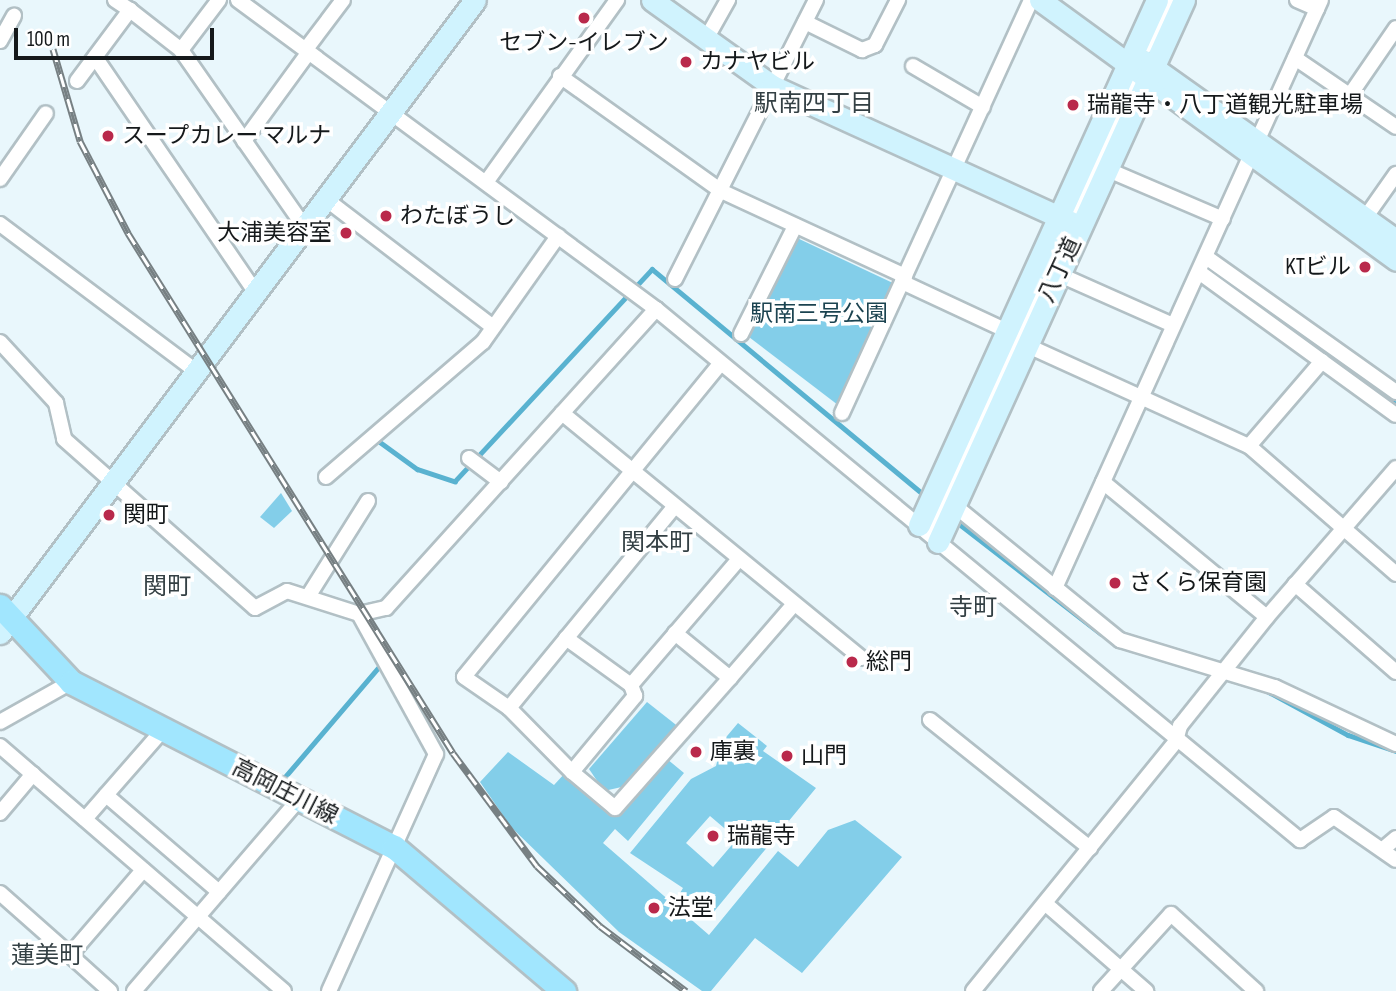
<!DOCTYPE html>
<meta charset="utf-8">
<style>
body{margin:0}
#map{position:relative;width:1396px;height:991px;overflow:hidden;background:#e9f7fc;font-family:"Sofia Sans Condensed","Noto Sans JP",sans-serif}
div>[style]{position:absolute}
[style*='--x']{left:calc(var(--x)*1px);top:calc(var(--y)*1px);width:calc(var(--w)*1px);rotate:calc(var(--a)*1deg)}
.green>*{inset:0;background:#83cee9}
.stream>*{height:4.5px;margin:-2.25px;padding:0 2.25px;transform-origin:2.25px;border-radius:2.25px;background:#59b2d0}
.roads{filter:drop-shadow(2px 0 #b2c0c5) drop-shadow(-2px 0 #b2c0c5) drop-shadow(0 2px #b2c0c5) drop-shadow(0 -2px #b2c0c5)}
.street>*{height:14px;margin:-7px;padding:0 7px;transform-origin:7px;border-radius:7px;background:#fff}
.secondary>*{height:21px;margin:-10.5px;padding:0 10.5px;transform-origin:10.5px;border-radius:10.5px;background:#d0f3fe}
.primary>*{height:23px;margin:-11.5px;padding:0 11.5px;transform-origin:11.5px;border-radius:11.5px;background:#a1e6fe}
.rail>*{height:7px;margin-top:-3.5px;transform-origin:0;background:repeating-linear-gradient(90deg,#fff 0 13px,#778083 0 26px);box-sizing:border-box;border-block:2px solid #778083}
.dots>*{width:19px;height:19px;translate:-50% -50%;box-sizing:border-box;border:4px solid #fff;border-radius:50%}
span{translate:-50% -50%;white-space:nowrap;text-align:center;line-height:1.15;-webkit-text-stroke:7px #fff;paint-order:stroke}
.poi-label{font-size:23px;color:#15191b}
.left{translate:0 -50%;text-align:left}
.right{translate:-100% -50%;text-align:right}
.street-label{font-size:23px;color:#15191b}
.park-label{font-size:23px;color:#1b4350}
.neighbourhood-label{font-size:24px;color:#344044}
.scale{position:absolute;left:14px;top:28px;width:200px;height:32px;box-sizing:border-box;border:4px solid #15191b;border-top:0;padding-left:9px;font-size:21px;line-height:24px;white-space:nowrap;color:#15191b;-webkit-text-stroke:5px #fff;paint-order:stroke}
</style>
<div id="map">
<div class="green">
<i style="clip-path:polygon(795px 237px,895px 284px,838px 405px,745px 334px)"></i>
<i style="clip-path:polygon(281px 493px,292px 511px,274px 528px,260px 517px)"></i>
<i style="clip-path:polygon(647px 702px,680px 728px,626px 786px,604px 791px,589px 769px)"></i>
<i style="clip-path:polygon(evenodd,738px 723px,767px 746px,763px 751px,816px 788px,707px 920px,680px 893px,683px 888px,630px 853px,691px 779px,716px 766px,722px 742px,738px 723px,710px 816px,737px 839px,713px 867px,686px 843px,710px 816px)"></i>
<i style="clip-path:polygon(508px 752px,554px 785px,566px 772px,615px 815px,667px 759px,684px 773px,628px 841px,615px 829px,603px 843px,709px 935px,778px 851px,798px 867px,828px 830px,855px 820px,902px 857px,802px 973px,755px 938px,711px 991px,702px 991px,619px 932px,511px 827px,480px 782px)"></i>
</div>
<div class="stream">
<i style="--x:1212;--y:271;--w:227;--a:35.9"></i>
<i style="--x:380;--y:442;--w:46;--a:36.1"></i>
<i style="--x:417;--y:469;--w:40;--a:18"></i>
<i style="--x:455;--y:481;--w:289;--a:-47.1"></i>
<i style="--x:652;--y:269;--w:355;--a:39.7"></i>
<i style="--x:953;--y:519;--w:187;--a:37.8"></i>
<i style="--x:1267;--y:691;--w:92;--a:28.5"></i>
<i style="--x:1348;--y:735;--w:51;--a:18.4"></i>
<i style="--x:284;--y:778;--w:153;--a:-49.5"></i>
<i style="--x:1007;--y:938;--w:159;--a:-50.9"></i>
</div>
<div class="roads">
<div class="street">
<i style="--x:115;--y:0;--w:18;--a:34"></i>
<i style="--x:238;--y:0;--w:520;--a:36.47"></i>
<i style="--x:656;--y:309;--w:835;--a:39.51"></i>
<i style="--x:1300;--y:840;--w:41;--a:-34.1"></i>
<i style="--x:1334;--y:817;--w:75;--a:34.7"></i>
<i style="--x:1297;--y:0;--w:22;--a:24"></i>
<i style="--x:805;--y:22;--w:64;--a:26.2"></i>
<i style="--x:862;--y:50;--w:14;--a:-21"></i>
<i style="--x:875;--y:45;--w:51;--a:-62.9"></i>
<i style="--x:706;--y:39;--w:45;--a:-60.6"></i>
<i style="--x:0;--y:41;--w:29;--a:-61"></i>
<i style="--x:1149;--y:45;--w:49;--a:-66"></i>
<i style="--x:306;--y:49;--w:61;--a:-52.9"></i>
<i style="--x:181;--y:50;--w:217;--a:55.1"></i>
<i style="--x:95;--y:57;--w:286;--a:55.7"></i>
<i style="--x:1295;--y:58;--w:122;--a:34.3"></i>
<i style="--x:913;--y:66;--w:81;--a:30.4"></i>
<i style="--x:560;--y:76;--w:198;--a:35.5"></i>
<i style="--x:721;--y:191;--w:203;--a:24.8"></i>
<i style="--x:77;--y:81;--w:89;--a:-53.3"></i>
<i style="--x:130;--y:10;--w:65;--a:38.1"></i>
<i style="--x:181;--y:50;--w:63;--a:-52.8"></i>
<i style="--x:1350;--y:95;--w:81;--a:-55.5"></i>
<i style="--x:244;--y:141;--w:110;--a:-53.9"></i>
<i style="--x:1106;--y:169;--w:127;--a:23.1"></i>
<i style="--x:0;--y:179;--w:80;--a:-55.1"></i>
<i style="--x:487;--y:181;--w:223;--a:-54.3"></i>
<i style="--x:327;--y:200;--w:208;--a:37.4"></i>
<i style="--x:1365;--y:218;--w:54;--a:-54.8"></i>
<i style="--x:0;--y:224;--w:246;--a:36.9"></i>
<i style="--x:1206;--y:257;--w:233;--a:35.4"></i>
<i style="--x:1199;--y:272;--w:243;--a:36"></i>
<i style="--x:1058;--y:274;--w:126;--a:23.9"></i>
<i style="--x:675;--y:279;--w:313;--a:-63.2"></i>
<i style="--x:902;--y:282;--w:116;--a:25"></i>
<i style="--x:741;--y:334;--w:121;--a:-63.4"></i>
<i style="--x:0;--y:342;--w:83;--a:47.4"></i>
<i style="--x:56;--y:403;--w:37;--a:77"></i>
<i style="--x:64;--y:439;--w:255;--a:41.5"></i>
<i style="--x:255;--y:608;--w:36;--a:-28"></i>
<i style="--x:287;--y:591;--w:76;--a:17.7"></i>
<i style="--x:359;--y:614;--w:28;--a:-13"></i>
<i style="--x:386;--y:608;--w:403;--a:-47.9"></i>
<i style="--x:1026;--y:345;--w:245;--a:24.4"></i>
<i style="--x:1249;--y:446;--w:195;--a:41"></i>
<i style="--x:720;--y:364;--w:404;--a:129.3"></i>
<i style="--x:464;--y:677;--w:55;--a:34.6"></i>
<i style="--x:509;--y:708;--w:90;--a:45.5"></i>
<i style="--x:572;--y:772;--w:99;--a:-50.3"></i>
<i style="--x:635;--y:696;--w:12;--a:-110"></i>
<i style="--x:631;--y:685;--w:165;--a:-49.4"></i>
<i style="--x:562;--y:413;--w:387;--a:39.3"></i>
<i style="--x:842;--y:413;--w:454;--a:-65.4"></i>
<i style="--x:1249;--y:446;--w:112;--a:-49.3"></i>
<i style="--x:469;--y:458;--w:40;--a:37"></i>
<i style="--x:326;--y:477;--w:207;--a:-40.7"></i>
<i style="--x:483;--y:342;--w:130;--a:-54.7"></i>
<i style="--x:1103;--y:482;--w:212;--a:39.5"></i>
<i style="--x:955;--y:506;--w:213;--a:39.1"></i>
<i style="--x:1120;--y:640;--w:162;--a:16.9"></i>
<i style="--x:1275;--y:687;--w:134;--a:25.2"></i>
<i style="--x:928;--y:532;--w:494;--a:-65.5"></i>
<i style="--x:1295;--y:584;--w:134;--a:41.1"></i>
<i style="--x:1055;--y:588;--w:645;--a:-65.66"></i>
<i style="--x:309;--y:595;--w:111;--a:-57.9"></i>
<i style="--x:675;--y:633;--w:71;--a:39.3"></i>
<i style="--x:730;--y:678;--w:98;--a:-49.1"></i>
<i style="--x:566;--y:638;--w:80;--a:35.9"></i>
<i style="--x:509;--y:708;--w:260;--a:-50.6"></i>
<i style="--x:930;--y:720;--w:205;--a:38.7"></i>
<i style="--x:0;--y:722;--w:81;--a:-29.4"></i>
<i style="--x:0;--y:746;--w:375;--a:40.8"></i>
<i style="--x:572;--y:772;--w:56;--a:39.9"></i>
<i style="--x:615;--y:808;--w:174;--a:-48.5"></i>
<i style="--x:106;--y:795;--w:149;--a:40.6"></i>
<i style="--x:0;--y:813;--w:51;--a:-49.8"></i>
<i style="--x:85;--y:819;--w:117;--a:-48.8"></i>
<i style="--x:1383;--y:849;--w:17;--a:-40"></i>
<i style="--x:0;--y:893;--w:94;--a:41.5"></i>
<i style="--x:70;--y:955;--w:112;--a:-49.3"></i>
<i style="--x:1046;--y:904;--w:133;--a:41"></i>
<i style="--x:70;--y:955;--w:54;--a:42"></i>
<i style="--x:134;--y:991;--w:253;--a:-49.3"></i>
<i style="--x:329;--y:991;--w:260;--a:-65.7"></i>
<i style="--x:436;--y:754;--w:160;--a:-118.8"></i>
<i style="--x:973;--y:991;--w:322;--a:-50.9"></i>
<i style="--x:1176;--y:741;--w:16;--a:-75"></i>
<i style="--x:1180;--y:726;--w:139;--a:-51.4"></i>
<i style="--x:1267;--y:617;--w:197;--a:-49.1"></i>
<i style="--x:1101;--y:991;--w:104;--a:-47.7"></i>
<i style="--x:1171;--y:914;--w:115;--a:42.2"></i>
</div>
<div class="secondary">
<i style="--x:652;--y:0;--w:148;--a:35.6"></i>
<i style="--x:772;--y:86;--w:330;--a:24.5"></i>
<i style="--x:1040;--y:0;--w:441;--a:36.1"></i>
<i style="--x:1144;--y:61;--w:309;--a:35.4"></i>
<i style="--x:919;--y:525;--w:576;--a:-65.61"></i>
<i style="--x:938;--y:542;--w:595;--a:-65.59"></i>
<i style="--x:0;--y:633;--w:791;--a:-53.12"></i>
</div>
<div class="primary">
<i style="--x:0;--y:606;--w:104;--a:46.9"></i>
<i style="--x:71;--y:682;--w:363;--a:27.1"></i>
<i style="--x:394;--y:847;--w:223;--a:40.3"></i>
</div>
</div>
<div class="rail">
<i style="--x:53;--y:49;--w:96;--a:73.6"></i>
<i style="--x:80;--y:141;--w:104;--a:62.4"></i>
<i style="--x:128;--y:233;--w:613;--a:57.99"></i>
<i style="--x:453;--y:753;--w:141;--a:53.4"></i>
<i style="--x:537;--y:866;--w:87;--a:43.6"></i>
<i style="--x:600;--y:926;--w:108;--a:37.1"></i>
</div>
<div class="dots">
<i style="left:584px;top:18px;background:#b9294b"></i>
<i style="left:686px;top:62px;background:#b9294b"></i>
<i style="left:1073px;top:105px;background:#b9294b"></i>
<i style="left:108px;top:136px;background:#b9294b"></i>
<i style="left:386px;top:216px;background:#b9294b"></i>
<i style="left:346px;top:233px;background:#b9294b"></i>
<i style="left:1365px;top:267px;background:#b9294b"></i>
<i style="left:109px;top:515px;background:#b9294b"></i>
<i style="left:1115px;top:583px;background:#b9294b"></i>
<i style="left:852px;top:662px;background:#b9294b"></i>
<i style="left:696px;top:752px;background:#b9294b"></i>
<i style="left:787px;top:756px;background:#b9294b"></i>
<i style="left:713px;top:836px;background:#b9294b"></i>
<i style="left:654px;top:908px;background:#b9294b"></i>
</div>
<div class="poi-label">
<span style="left:584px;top:43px">セブン-イレブン</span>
<span class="left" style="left:700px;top:62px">カナヤビル</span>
<span class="left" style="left:1087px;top:105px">瑞龍寺・八丁道観光駐車場</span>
<span class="left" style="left:122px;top:136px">スープカレー マルナ</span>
<span class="left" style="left:400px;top:216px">わたぼうし</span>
<span class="right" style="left:332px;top:233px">大浦美容室</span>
<span class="right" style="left:1351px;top:267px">KTビル</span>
<span class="left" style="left:123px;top:515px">関町</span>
<span class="left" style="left:1129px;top:583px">さくら保育園</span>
<span class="left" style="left:866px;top:662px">総門</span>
<span class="left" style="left:710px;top:752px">庫裏</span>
<span class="left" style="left:801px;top:756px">山門</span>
<span class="left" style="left:727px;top:836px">瑞龍寺</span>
<span class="left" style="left:668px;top:908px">法堂</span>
</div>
<div class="street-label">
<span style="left:1060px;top:270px;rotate:-65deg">八丁道</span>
<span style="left:285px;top:792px;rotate:27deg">高岡庄川線</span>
</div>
<div class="park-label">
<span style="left:819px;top:314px">駅南三号公園</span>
</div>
<div class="neighbourhood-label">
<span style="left:814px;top:104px">駅南四丁目</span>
<span style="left:657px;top:543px">関本町</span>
<span style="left:167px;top:587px">関町</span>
<span style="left:973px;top:608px">寺町</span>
<span style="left:47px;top:956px">蓮美町</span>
</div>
<div class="scale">100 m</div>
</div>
